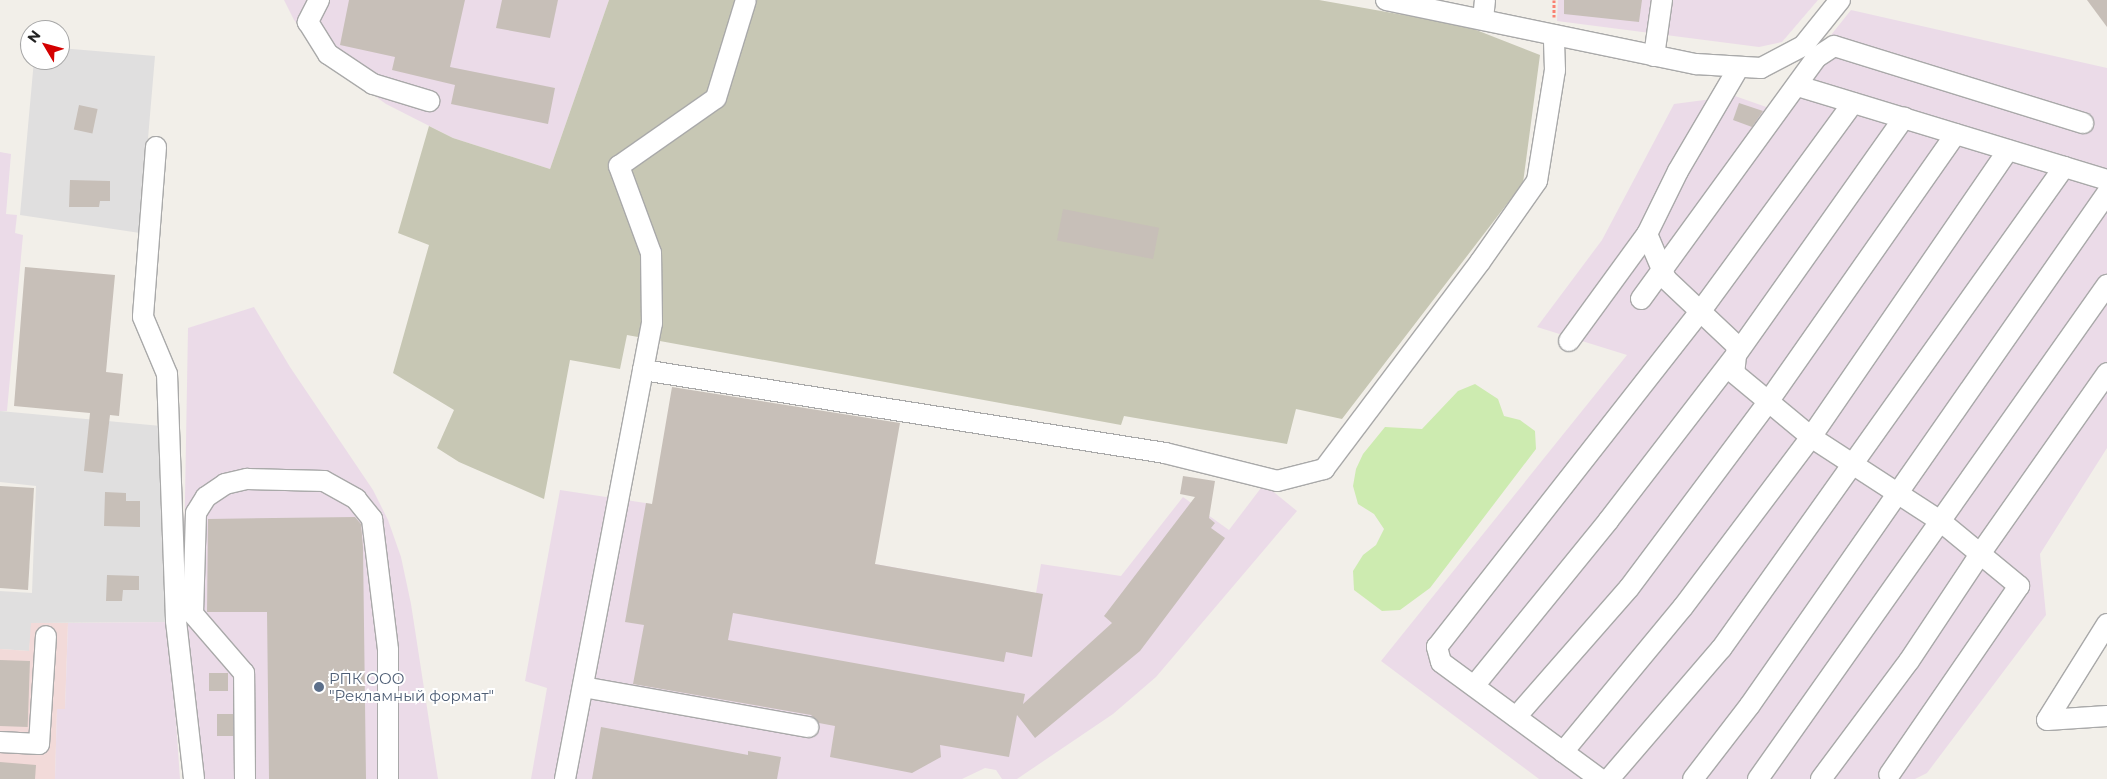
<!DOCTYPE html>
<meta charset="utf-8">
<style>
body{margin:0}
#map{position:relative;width:2107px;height:779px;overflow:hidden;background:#f2efe9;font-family:Montserrat,sans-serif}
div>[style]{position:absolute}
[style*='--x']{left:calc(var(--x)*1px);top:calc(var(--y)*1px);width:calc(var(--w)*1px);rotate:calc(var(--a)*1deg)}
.residential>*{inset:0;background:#e0dfdf}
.commercial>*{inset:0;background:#f2dad9}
.industrial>*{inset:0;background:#ebdbe8}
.construction>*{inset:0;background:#c7c7b4}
.grass>*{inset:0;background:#cdebb0}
.building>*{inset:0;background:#c7bfb8;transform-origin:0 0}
.path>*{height:3px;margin-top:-1.5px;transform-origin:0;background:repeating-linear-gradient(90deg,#fa8072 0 2.5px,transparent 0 5px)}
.roads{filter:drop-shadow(1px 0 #a9a9a9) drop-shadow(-1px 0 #a9a9a9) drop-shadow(0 1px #a9a9a9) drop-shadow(0 -1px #a9a9a9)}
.minor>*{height:20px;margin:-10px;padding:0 10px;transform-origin:10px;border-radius:10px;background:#fff}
.dots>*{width:14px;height:14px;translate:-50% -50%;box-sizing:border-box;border:2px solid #fff;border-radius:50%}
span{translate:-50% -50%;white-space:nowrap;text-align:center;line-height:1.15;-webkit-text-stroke:4px #fff;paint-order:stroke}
.service-label{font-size:15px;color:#4e5e75}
.left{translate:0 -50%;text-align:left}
.north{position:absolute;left:20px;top:20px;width:50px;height:50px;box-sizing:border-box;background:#fff;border:1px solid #a7a7a7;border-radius:50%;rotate:307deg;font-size:14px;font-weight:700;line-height:20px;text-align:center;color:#222}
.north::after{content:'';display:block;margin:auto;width:18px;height:22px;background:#d40000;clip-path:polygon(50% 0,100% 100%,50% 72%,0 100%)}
</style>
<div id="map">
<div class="residential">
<i style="clip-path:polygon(60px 48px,155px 56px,140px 233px,20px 215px,34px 60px,60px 60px)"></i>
<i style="clip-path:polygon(0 411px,161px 426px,169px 622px,32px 623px,29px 651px,0 649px,0 591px,32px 593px,36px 486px,0 482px)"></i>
</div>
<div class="commercial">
<i style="clip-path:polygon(31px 623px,68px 623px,65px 709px,57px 709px,55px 779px,0 779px,0 649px,29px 651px)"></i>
</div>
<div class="industrial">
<i style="clip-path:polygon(284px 0,609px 0,550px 169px,453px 138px,386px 104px,332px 65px,294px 20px)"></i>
<i style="clip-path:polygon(1558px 0,1818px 0,1782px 42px,1759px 47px,1557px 21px)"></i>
<i style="clip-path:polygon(1851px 10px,2107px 68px,2107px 448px,2040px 554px,2046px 615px,1927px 773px,1915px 779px,1539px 779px,1381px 661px,1627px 355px,1537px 327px,1602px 240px,1674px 104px,1735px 96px,1772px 109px)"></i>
<i style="clip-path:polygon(0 152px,11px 154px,6px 214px,17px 215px,15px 233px,23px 235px,7px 411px,0 411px)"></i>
<i style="clip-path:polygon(254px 307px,290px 367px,373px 490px,388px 520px,401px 557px,411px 604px,438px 779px,202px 779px,198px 719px,183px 612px,188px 328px)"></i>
<i style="clip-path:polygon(1264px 484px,1297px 511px,1156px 677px,1113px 714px,1017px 779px,1002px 779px,996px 770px,985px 768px,962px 779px,531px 779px,547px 688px,525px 681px,560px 490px,652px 504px,737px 539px,1036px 593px,1041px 564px,1121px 576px,1183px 497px,1229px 530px)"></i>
<i style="clip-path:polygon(169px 622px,180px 779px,55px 779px,57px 709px,65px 709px,68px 623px)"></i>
</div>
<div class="construction">
<i style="clip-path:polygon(609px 0,1319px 0,1466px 26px,1540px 55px,1523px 183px,1342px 419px,1296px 409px,1287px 444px,1124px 416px,1121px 425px,627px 335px,620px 369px,570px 360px,544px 499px,459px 462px,437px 448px,454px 410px,393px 373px,429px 245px,398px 233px,429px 126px,453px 138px,550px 169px)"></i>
</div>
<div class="grass">
<i style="clip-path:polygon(1475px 384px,1498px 399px,1504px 416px,1520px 420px,1535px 431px,1536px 449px,1430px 588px,1400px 610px,1382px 611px,1354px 590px,1353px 571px,1363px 555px,1376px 545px,1384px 529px,1374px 514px,1358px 504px,1353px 486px,1356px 469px,1363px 454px,1385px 427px,1422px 429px,1458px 391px)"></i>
</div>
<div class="building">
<i style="clip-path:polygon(349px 0,465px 0,450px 67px,555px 88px,548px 124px,451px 104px,455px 85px,392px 70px,395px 57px,340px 45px)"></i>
<i style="clip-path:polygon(502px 0,558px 0,550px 38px,496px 28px)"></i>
<i style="clip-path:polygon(1564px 0,1642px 0,1639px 22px,1564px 14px)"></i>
<i style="clip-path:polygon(2087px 0,2107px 0,2107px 27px)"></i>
<i style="clip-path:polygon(1739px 103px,1763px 111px,1752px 127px,1733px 120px)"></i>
<i style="left:79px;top:105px;width:19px;height:25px;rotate:12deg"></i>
<i style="clip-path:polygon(70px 180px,110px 181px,110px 201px,100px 201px,99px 207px,69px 207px)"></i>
<i style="left:1063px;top:209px;width:98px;height:32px;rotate:11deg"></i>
<i style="clip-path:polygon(25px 267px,115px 275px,106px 372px,123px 374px,119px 416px,110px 415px,103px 473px,84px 471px,90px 413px,14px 406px)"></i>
<i style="clip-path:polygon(672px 387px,900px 423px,875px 564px,1043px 594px,1032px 657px,1006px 652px,1004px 662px,733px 613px,728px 640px,1025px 694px,1023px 704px,1112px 623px,1104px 616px,1195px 497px,1180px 494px,1183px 476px,1215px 481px,1209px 518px,1215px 523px,1211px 528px,1225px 538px,1140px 651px,1035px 738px,1017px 715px,1009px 757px,940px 745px,941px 757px,912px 773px,830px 757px,835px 726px,819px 723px,811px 715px,633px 684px,644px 625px,625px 622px,646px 503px,652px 504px)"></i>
<i style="clip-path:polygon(0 486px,34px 488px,28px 590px,0 588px)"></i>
<i style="clip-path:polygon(105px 492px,126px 493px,126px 501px,140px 501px,140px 527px,104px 526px)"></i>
<i style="clip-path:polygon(355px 517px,361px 524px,363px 547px,366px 779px,269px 779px,267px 612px,207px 612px,208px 519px)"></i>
<i style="clip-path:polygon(107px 575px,139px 576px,139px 590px,123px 590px,122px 601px,106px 601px)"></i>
<i style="left:0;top:660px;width:30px;height:66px;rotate:2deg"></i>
<i style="left:209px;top:673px;width:19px;height:18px"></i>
<i style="left:217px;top:714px;width:16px;height:22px"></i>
<i style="clip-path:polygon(601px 727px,748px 755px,748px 751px,781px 757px,777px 779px,592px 779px)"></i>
<i style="clip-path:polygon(0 762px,36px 765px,35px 779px,0 779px)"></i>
</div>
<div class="path">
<i style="--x:1554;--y:0;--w:17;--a:90"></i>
</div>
<div class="roads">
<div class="minor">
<i style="--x:319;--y:0;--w:25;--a:117"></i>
<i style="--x:308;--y:22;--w:38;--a:58"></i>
<i style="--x:328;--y:54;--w:54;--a:33.7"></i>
<i style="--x:373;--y:84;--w:59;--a:16.9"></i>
<i style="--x:1386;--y:0;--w:317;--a:11.7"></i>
<i style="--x:1696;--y:64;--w:65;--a:3.5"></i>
<i style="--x:1761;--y:68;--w:47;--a:-27.6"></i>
<i style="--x:1803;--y:46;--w:59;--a:-51.2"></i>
<i style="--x:1483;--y:19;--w:19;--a:-84"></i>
<i style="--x:1654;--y:56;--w:57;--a:-81.9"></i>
<i style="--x:1739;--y:67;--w:121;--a:120.4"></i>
<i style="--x:1678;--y:171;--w:70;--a:116.2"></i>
<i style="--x:1647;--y:234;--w:49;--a:67.1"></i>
<i style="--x:1666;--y:279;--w:98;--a:43.3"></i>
<i style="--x:1737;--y:346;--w:27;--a:96"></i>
<i style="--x:1734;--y:373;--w:100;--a:39.7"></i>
<i style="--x:1811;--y:437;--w:153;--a:33"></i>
<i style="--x:1939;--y:520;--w:104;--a:39.5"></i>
<i style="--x:2019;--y:586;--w:229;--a:124.5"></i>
<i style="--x:1798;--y:86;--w:323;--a:16.9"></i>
<i style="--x:156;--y:147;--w:170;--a:94.4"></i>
<i style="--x:143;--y:317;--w:62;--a:67.2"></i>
<i style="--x:167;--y:374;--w:247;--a:87.9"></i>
<i style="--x:176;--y:621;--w:159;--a:83.5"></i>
<i style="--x:1641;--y:299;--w:299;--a:-54"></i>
<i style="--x:1817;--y:57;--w:20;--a:-33"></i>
<i style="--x:1834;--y:46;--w:261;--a:17.2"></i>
<i style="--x:1569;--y:341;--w:132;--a:-53.9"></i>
<i style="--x:643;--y:370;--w:529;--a:9.03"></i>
<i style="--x:1165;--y:453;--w:115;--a:14"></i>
<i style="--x:1277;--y:481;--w:49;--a:-14.3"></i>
<i style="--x:1324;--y:469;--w:259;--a:-53"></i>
<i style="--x:1480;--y:262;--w:99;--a:-54.9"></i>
<i style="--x:1537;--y:181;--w:112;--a:-80.8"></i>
<i style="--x:1555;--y:70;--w:35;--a:-92"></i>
<i style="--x:2107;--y:624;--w:113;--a:122"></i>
<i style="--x:2047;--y:720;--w:60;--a:-3.8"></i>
<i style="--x:1474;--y:686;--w:213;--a:-50.9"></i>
<i style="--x:1608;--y:521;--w:210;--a:-52.4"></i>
<i style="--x:1736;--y:355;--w:291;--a:-54.7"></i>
<i style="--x:583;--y:687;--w:229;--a:10.1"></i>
<i style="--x:1516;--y:717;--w:171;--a:-48.8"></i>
<i style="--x:1629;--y:588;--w:232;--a:-53.2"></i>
<i style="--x:1768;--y:402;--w:327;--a:-55"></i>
<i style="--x:0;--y:742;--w:39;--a:3"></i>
<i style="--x:39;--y:744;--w:108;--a:-86.3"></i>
<i style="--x:1563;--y:752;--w:188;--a:-50.4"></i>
<i style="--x:1683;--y:607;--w:213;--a:-53"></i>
<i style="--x:1811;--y:437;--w:348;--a:-55.5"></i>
<i style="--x:245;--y:779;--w:106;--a:-90.5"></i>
<i style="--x:244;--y:673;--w:78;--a:-130.8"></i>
<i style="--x:193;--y:614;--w:101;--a:-88.3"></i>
<i style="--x:196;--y:513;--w:19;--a:-58"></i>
<i style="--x:206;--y:497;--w:23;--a:-34"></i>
<i style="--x:225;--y:484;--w:23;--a:-13"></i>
<i style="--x:247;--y:479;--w:77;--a:1.5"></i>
<i style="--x:324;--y:481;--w:37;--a:29"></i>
<i style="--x:356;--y:499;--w:26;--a:51"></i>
<i style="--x:372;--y:519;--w:132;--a:83"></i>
<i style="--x:388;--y:650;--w:129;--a:90"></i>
<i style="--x:565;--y:779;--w:464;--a:-79.2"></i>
<i style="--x:652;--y:323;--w:70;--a:-90.8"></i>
<i style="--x:651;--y:253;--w:93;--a:-110.2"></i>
<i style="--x:619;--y:166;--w:118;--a:-35"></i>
<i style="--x:716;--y:98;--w:102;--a:-73"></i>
<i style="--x:1600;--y:779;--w:197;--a:-143.7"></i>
<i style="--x:1441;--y:662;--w:16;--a:-105"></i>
<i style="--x:1437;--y:647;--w:426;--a:-51.9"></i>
<i style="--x:1700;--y:312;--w:259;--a:-53.8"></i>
<i style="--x:1609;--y:779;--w:172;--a:-49.3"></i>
<i style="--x:1721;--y:649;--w:592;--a:-54.56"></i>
<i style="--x:1693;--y:779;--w:93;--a:-52.4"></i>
<i style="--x:1750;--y:705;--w:624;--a:-55.11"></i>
<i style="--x:1758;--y:779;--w:605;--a:-54.76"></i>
<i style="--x:1821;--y:779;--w:147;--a:-53.3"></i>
<i style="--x:1909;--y:661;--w:128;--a:-56.4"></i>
<i style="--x:1980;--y:554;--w:221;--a:-54.9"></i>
</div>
</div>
<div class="dots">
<i style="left:319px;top:687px;background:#5c6f8a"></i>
</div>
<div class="service-label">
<span class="left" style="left:329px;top:687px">РПК ООО<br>"Рекламный формат"</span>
</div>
<div class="north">N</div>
</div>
